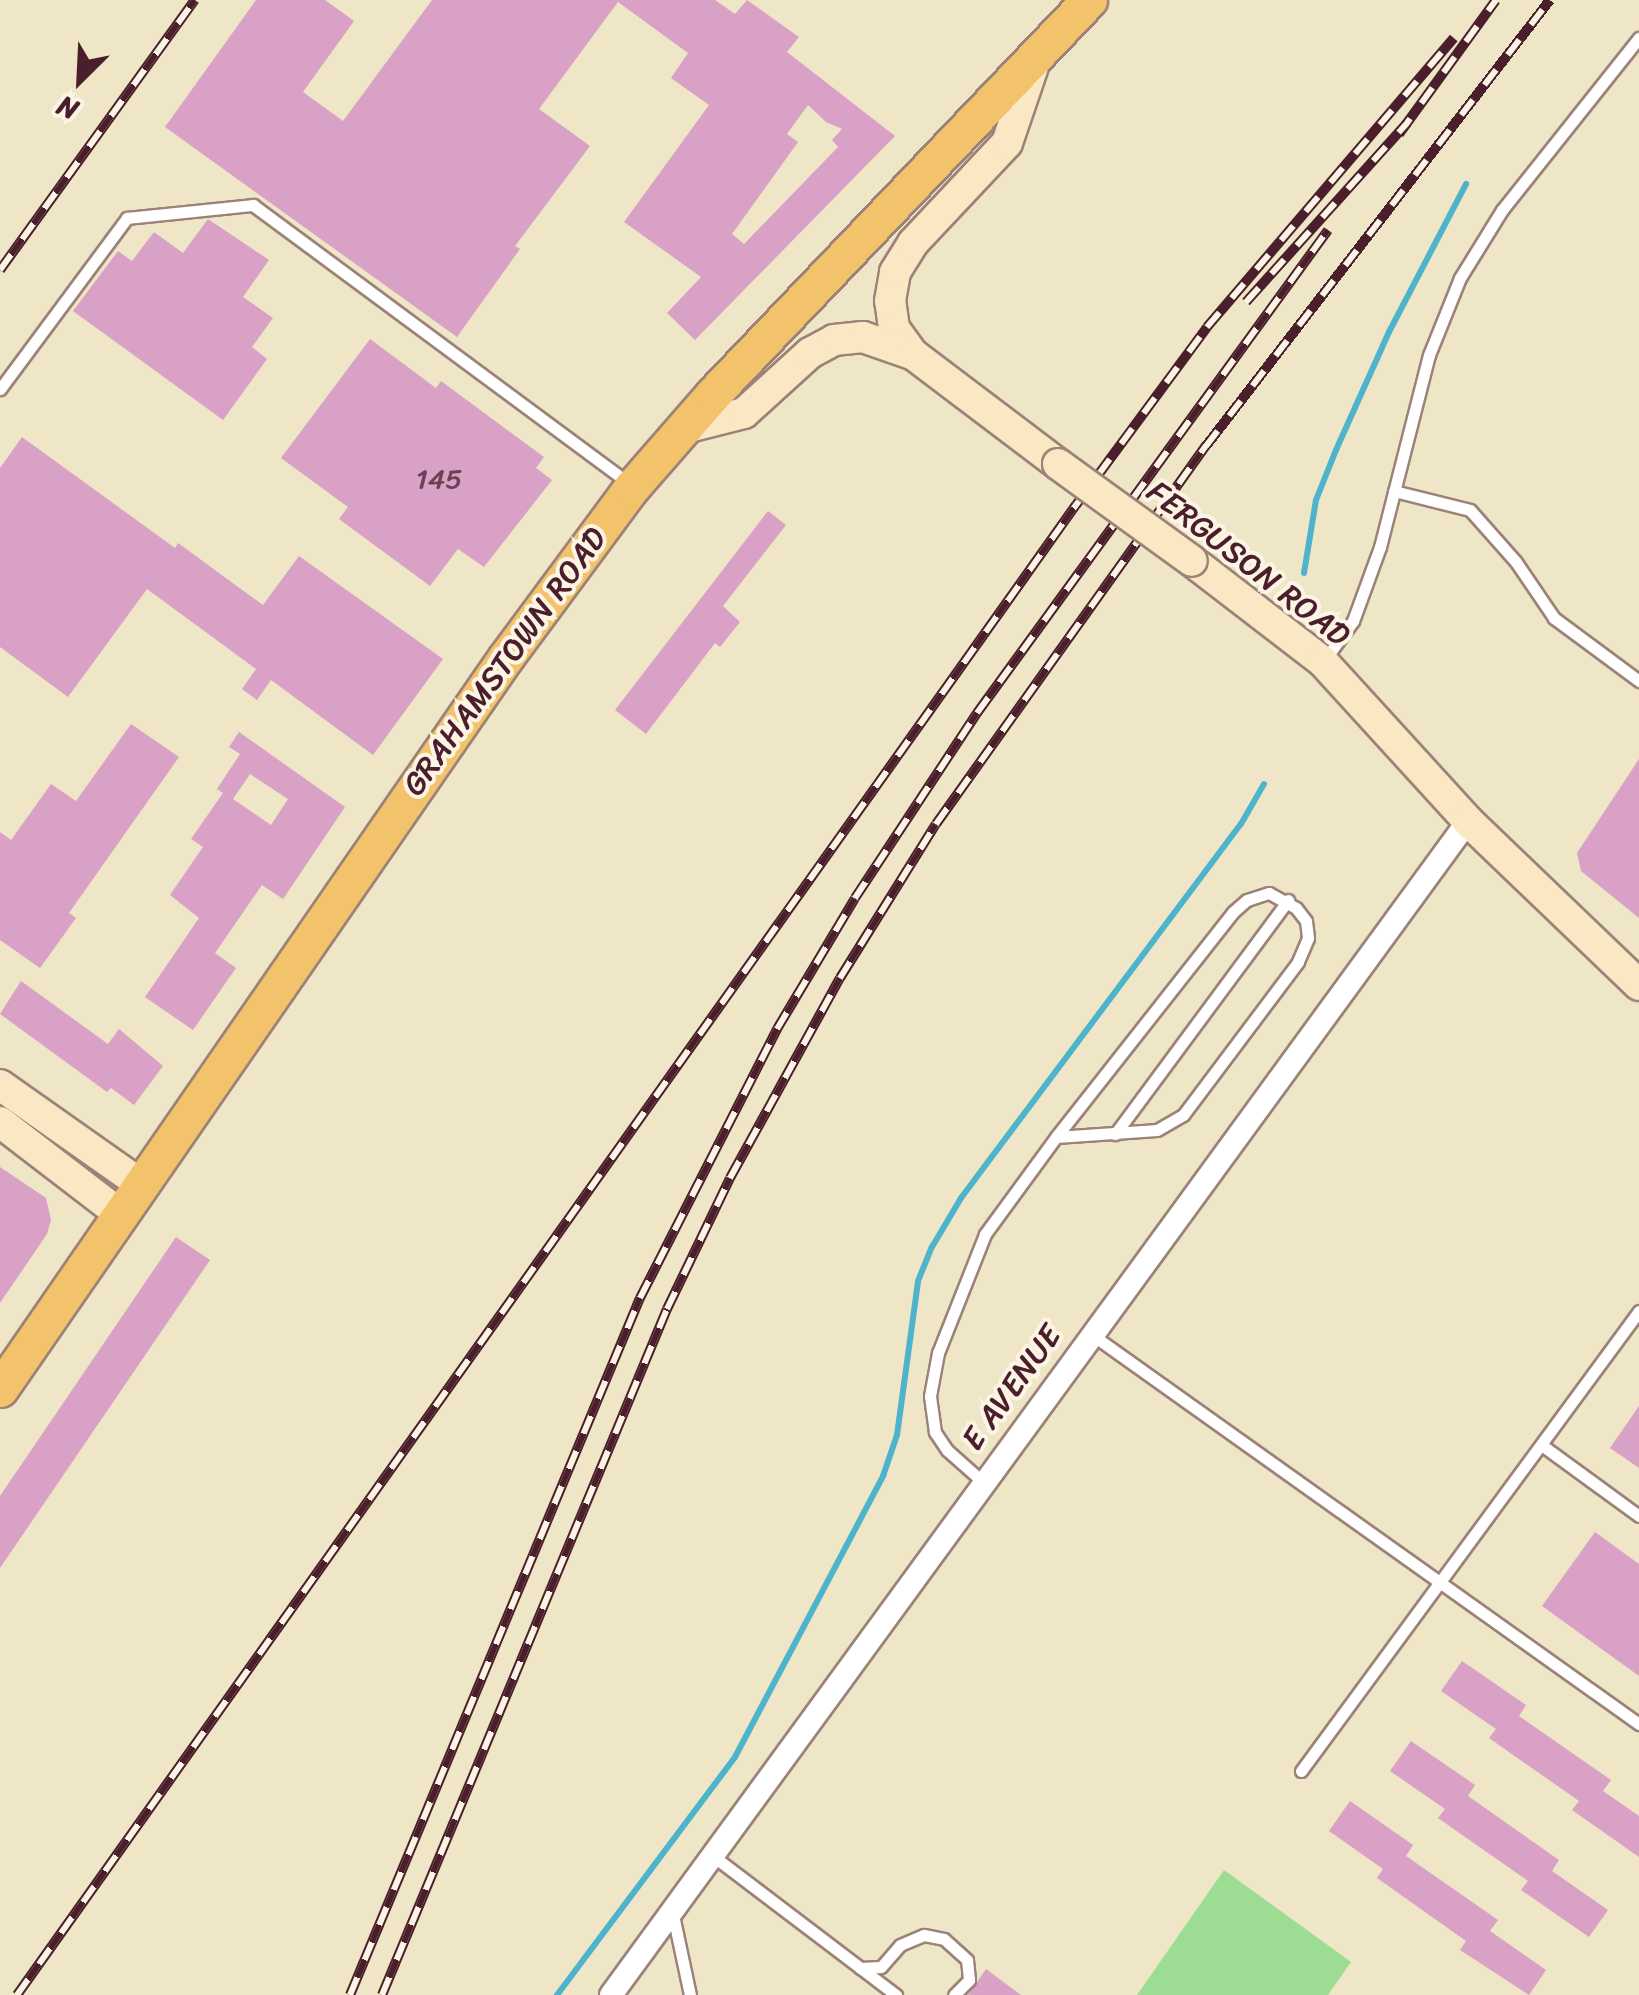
<!DOCTYPE html>
<style>
body{margin:0}
#map{position:relative;width:1639px;height:1995px;overflow:hidden;background:#eee6c6;font-family:Sriracha,sans-serif}
div>[style]{position:absolute}
[style*='--x']{left:calc(var(--x)*1px);top:calc(var(--y)*1px);width:calc(var(--w)*1px);rotate:calc(var(--a)*1deg)}
.green>*{inset:0;background:#9ddd93}
.stream>*{height:6px;margin:-3px;padding:0 3px;transform-origin:3px;border-radius:3px;background:#4db4cc}
.building>*{inset:0;background:#d8a1c5}
.roads{filter:drop-shadow(2px 0 #9c8278) drop-shadow(-2px 0 #9c8278) drop-shadow(0 2px #9c8278) drop-shadow(0 -2px #9c8278)}
.lane>*{height:11px;margin:-5.5px;padding:0 5.5px;transform-origin:5.5px;border-radius:5.5px;background:#fff}
.street>*{height:22px;margin:-11px;padding:0 11px;transform-origin:11px;border-radius:11px;background:#fff}
.secondary>*{height:30px;margin:-15px;padding:0 15px;transform-origin:15px;border-radius:15px;background:#fae7c3}
.primary>*{height:35px;margin:-17.5px;padding:0 17.5px;transform-origin:17.5px;border-radius:17.5px;background:#f2c36a}
.rail>*{height:10px;margin-top:-5px;transform-origin:0;background:repeating-linear-gradient(90deg,#fcf5e5 0 19px,#4a1f2b 0 38px);box-sizing:border-box;border-block:2px solid #4a1f2b}
.bridges{filter:drop-shadow(2px 0 #9c8278) drop-shadow(-2px 0 #9c8278) drop-shadow(0 2px #9c8278) drop-shadow(0 -2px #9c8278)}
.secondary-bridge>*{height:30px;margin:-15px;padding:0 15px;transform-origin:15px;border-radius:15px;background:#fae7c3}
span{translate:-50% -50%;white-space:nowrap;text-align:center;line-height:1.15;-webkit-text-stroke:8px #fcf5e5;paint-order:stroke}
.number-label{font-size:28px;color:#6e4052}
.number-label span{-webkit-text-stroke-width:0}
.street-label{font-size:32px;color:#4a1f2b}
.north{position:absolute;left:30px;top:30px;width:100px;height:100px;-webkit-text-stroke:8px #fcf5e5;paint-order:stroke;rotate:204deg;font-size:28px;font-weight:700;line-height:40px;text-align:center;color:#4a1f2b}
.north::after{content:'';display:block;margin:auto;width:35px;height:45px;background:#4a1f2b;clip-path:polygon(50% 0,100% 100%,50% 72%,0 100%)}
</style>
<div id="map">
<div class="green">
<i style="clip-path:polygon(1224px 1870px,1351px 1962px,1328px 1995px,1137px 1995px)"></i>
</div>
<div class="stream">
<i style="--x:1304;--y:573;--w:74;--a:-80.7"></i>
<i style="--x:1316;--y:500;--w:54;--a:-68.2"></i>
<i style="--x:1336;--y:450;--w:129;--a:-65.8"></i>
<i style="--x:1389;--y:332;--w:167;--a:-62.5"></i>
<i style="--x:557;--y:1995;--w:297;--a:-53.2"></i>
<i style="--x:735;--y:1757;--w:318;--a:-62.2"></i>
<i style="--x:883;--y:1476;--w:43;--a:-71.1"></i>
<i style="--x:897;--y:1435;--w:155;--a:-82.2"></i>
<i style="--x:918;--y:1281;--w:37;--a:-68"></i>
<i style="--x:932;--y:1247;--w:57;--a:-59.4"></i>
<i style="--x:961;--y:1198;--w:467;--a:-53.2"></i>
<i style="--x:1241;--y:824;--w:46;--a:-60.1"></i>
</div>
<div class="building">
<i style="clip-path:polygon(evenodd,256px 0,325px 0,354px 21px,303px 92px,343px 121px,432px 0,715px 0,735px 14px,747px 0,799px 37px,787px 52px,895px 136px,695px 340px,667px 313px,701px 277px,624px 222px,709px 105px,671px 78px,688px 53px,618px 2px,539px 109px,590px 146px,515px 246px,520px 249px,457px 337px,165px 127px,256px 0,808px 105px,826px 122px,842px 129px,832px 140px,838px 147px,744px 244px,732px 234px,798px 142px,787px 134px,808px 105px)"></i>
<i style="clip-path:polygon(208px 219px,269px 260px,243px 297px,273px 318px,252px 347px,267px 359px,223px 420px,73px 311px,118px 251px,132px 261px,154px 232px,183px 253px)"></i>
<i style="clip-path:polygon(370px 339px,436px 388px,441px 381px,544px 457px,536px 468px,552px 480px,484px 567px,458px 549px,430px 586px,339px 519px,348px 507px,281px 458px)"></i>
<i style="clip-path:polygon(22px 437px,175px 548px,178px 543px,263px 605px,299px 556px,443px 659px,373px 755px,271px 680px,257px 700px,242px 689px,256px 669px,147px 589px,68px 697px,0 647px,0 468px)"></i>
<i style="clip-path:polygon(768px 511px,786px 525px,723px 606px,740px 622px,720px 647px,715px 643px,646px 734px,615px 710px)"></i>
<i style="clip-path:polygon(131px 724px,179px 757px,69px 913px,76px 918px,40px 968px,0 940px,0 832px,11px 840px,51px 784px,76px 801px)"></i>
<i style="clip-path:polygon(evenodd,239px 732px,345px 807px,283px 899px,262px 885px,215px 953px,236px 968px,193px 1030px,145px 997px,199px 918px,170px 895px,203px 847px,191px 839px,223px 793px,217px 789px,240px 754px,229px 747px,239px 732px,250px 774px,288px 799px,271px 825px,233px 799px,250px 774px)"></i>
<i style="clip-path:polygon(1639px 759px,1639px 918px,1581px 871px,1577px 853px)"></i>
<i style="clip-path:polygon(21px 981px,108px 1044px,119px 1029px,163px 1066px,134px 1105px,111px 1088px,107px 1092px,0 1014px)"></i>
<i style="clip-path:polygon(0 1167px,46px 1198px,51px 1220px,47px 1234px,0 1303px)"></i>
<i style="clip-path:polygon(176px 1237px,210px 1260px,0 1568px,0 1496px)"></i>
<i style="clip-path:polygon(1639px 1406px,1639px 1468px,1610px 1448px)"></i>
<i style="clip-path:polygon(1595px 1532px,1639px 1564px,1639px 1676px,1542px 1606px)"></i>
<i style="clip-path:polygon(1462px 1661px,1526px 1705px,1519px 1716px,1611px 1780px,1603px 1791px,1639px 1816px,1639px 1857px,1572px 1810px,1579px 1801px,1489px 1738px,1496px 1729px,1441px 1691px)"></i>
<i style="clip-path:polygon(1411px 1741px,1475px 1785px,1468px 1796px,1559px 1860px,1552px 1871px,1608px 1910px,1589px 1937px,1521px 1890px,1528px 1881px,1438px 1818px,1445px 1809px,1390px 1771px)"></i>
<i style="clip-path:polygon(1350px 1801px,1413px 1845px,1406px 1856px,1498px 1920px,1490px 1931px,1546px 1970px,1529px 1995px,1460px 1950px,1466px 1941px,1377px 1878px,1383px 1869px,1329px 1831px)"></i>
<i style="clip-path:polygon(986px 1969px,1021px 1995px,968px 1995px)"></i>
</div>
<div class="roads">
<div class="lane">
<i style="--x:0;--y:389;--w:213;--a:-53.4"></i>
<i style="--x:127;--y:218;--w:127;--a:-5.9"></i>
<i style="--x:253;--y:205;--w:470;--a:36.5"></i>
<i style="--x:1394;--y:491;--w:78;--a:14"></i>
<i style="--x:1470;--y:510;--w:69;--a:48.5"></i>
<i style="--x:1516;--y:562;--w:68;--a:55.8"></i>
<i style="--x:1554;--y:618;--w:106;--a:36.5"></i>
<i style="--x:1323;--y:662;--w:51;--a:-53.8"></i>
<i style="--x:1353;--y:621;--w:79;--a:-70"></i>
<i style="--x:1380;--y:547;--w:198;--a:-75.7"></i>
<i style="--x:1429;--y:355;--w:83;--a:-68.1"></i>
<i style="--x:1460;--y:278;--w:80;--a:-58.3"></i>
<i style="--x:1502;--y:210;--w:220;--a:-51.5"></i>
<i style="--x:1115;--y:1134;--w:291;--a:-53.5"></i>
<i style="--x:1091;--y:1334;--w:673;--a:35.44"></i>
<i style="--x:1543;--y:1446;--w:119;--a:36.1"></i>
<i style="--x:983;--y:1482;--w:48;--a:-138.4"></i>
<i style="--x:947;--y:1450;--w:22;--a:-124"></i>
<i style="--x:935;--y:1432;--w:36;--a:-98"></i>
<i style="--x:930;--y:1396;--w:44;--a:-79.5"></i>
<i style="--x:938;--y:1353;--w:128;--a:-68.4"></i>
<i style="--x:985;--y:1234;--w:120;--a:-53.8"></i>
<i style="--x:1056;--y:1137;--w:286;--a:-51.8"></i>
<i style="--x:1233;--y:912;--w:18;--a:-41"></i>
<i style="--x:1247;--y:900;--w:23;--a:-18"></i>
<i style="--x:1269;--y:893;--w:31;--a:29"></i>
<i style="--x:1296;--y:908;--w:16;--a:52"></i>
<i style="--x:1306;--y:921;--w:17;--a:83"></i>
<i style="--x:1308;--y:938;--w:26;--a:113"></i>
<i style="--x:1298;--y:962;--w:191;--a:126.9"></i>
<i style="--x:1183;--y:1115;--w:30;--a:150"></i>
<i style="--x:1157;--y:1130;--w:101;--a:176"></i>
<i style="--x:1301;--y:1771;--w:571;--a:-53.69"></i>
<i style="--x:713;--y:1856;--w:230;--a:37.2"></i>
<i style="--x:673;--y:1915;--w:82;--a:78"></i>
<i style="--x:860;--y:1968;--w:21;--a:-3"></i>
<i style="--x:881;--y:1967;--w:29;--a:-49"></i>
<i style="--x:900;--y:1945;--w:26;--a:-23"></i>
<i style="--x:924;--y:1935;--w:20;--a:11"></i>
<i style="--x:944;--y:1939;--w:31;--a:42"></i>
<i style="--x:967;--y:1960;--w:20;--a:84"></i>
<i style="--x:969;--y:1980;--w:21;--a:135"></i>
</div>
<div class="street">
<i style="--x:611;--y:1995;--w:1454;--a:-53.87"></i>
</div>
<div class="secondary">
<i style="--x:912;--y:353;--w:31;--a:-126"></i>
<i style="--x:894;--y:328;--w:27;--a:-98"></i>
<i style="--x:890;--y:301;--w:29;--a:-80"></i>
<i style="--x:895;--y:272;--w:34;--a:-58"></i>
<i style="--x:913;--y:243;--w:137;--a:-46.8"></i>
<i style="--x:1007;--y:143;--w:93;--a:-71.2"></i>
<i style="--x:681;--y:429;--w:65;--a:-14.3"></i>
<i style="--x:744;--y:413;--w:89;--a:-42.3"></i>
<i style="--x:810;--y:353;--w:27;--a:-28"></i>
<i style="--x:834;--y:340;--w:29;--a:-6"></i>
<i style="--x:863;--y:337;--w:54;--a:19.4"></i>
<i style="--x:914;--y:355;--w:181;--a:37.1"></i>
<i style="--x:1192;--y:561;--w:165;--a:37.6"></i>
<i style="--x:1323;--y:662;--w:215;--a:47.6"></i>
<i style="--x:1468;--y:821;--w:237;--a:43.8"></i>
<i style="--x:0;--y:1085;--w:174;--a:35.2"></i>
<i style="--x:0;--y:1122;--w:153;--a:37.5"></i>
</div>
<div class="primary">
<i style="--x:0;--y:1389;--w:890;--a:-55.35"></i>
<i style="--x:506;--y:657;--w:212;--a:-53.5"></i>
<i style="--x:632;--y:487;--w:123;--a:-48.9"></i>
<i style="--x:713;--y:394;--w:545;--a:-46.34"></i>
</div>
</div>
<div class="rail">
<i style="--x:1399;--y:134;--w:165;--a:-54.1"></i>
<i style="--x:0;--y:270;--w:333;--a:-54.2"></i>
<i style="--x:1246;--y:302;--w:241;--a:-48"></i>
<i style="--x:17;--y:1995;--w:1828;--a:-54.6"></i>
<i style="--x:1076;--y:505;--w:221;--a:-53.6"></i>
<i style="--x:1207;--y:327;--w:380;--a:-49.5"></i>
<i style="--x:350;--y:1995;--w:755;--a:-67.41"></i>
<i style="--x:640;--y:1298;--w:302;--a:-63"></i>
<i style="--x:777;--y:1029;--w:152;--a:-59.2"></i>
<i style="--x:855;--y:898;--w:222;--a:-56.6"></i>
<i style="--x:977;--y:713;--w:597;--a:-53.99"></i>
<i style="--x:382;--y:1995;--w:743;--a:-67.44"></i>
<i style="--x:667;--y:1309;--w:145;--a:-64.3"></i>
<i style="--x:730;--y:1178;--w:228;--a:-61.2"></i>
<i style="--x:840;--y:978;--w:181;--a:-58.1"></i>
<i style="--x:936;--y:824;--w:465;--a:-54.5"></i>
<i style="--x:1206;--y:446;--w:563;--a:-52.36"></i>
</div>
<div class="bridges">
<div class="secondary-bridge">
<i style="--x:1058;--y:464;--w:165;--a:35.9"></i>
</div>
</div>
<div class="number-label">
<span style="left:439px;top:479px">145</span>
</div>
<div class="street-label">
<span style="left:1248px;top:564px;rotate:38deg">FERGUSON ROAD</span>
<span style="left:505px;top:662px;rotate:-54deg">GRAHAMSTOWN ROAD</span>
<span style="left:1012px;top:1388px;rotate:-54deg">E AVENUE</span>
</div>
<div class="north">N</div>
</div>
